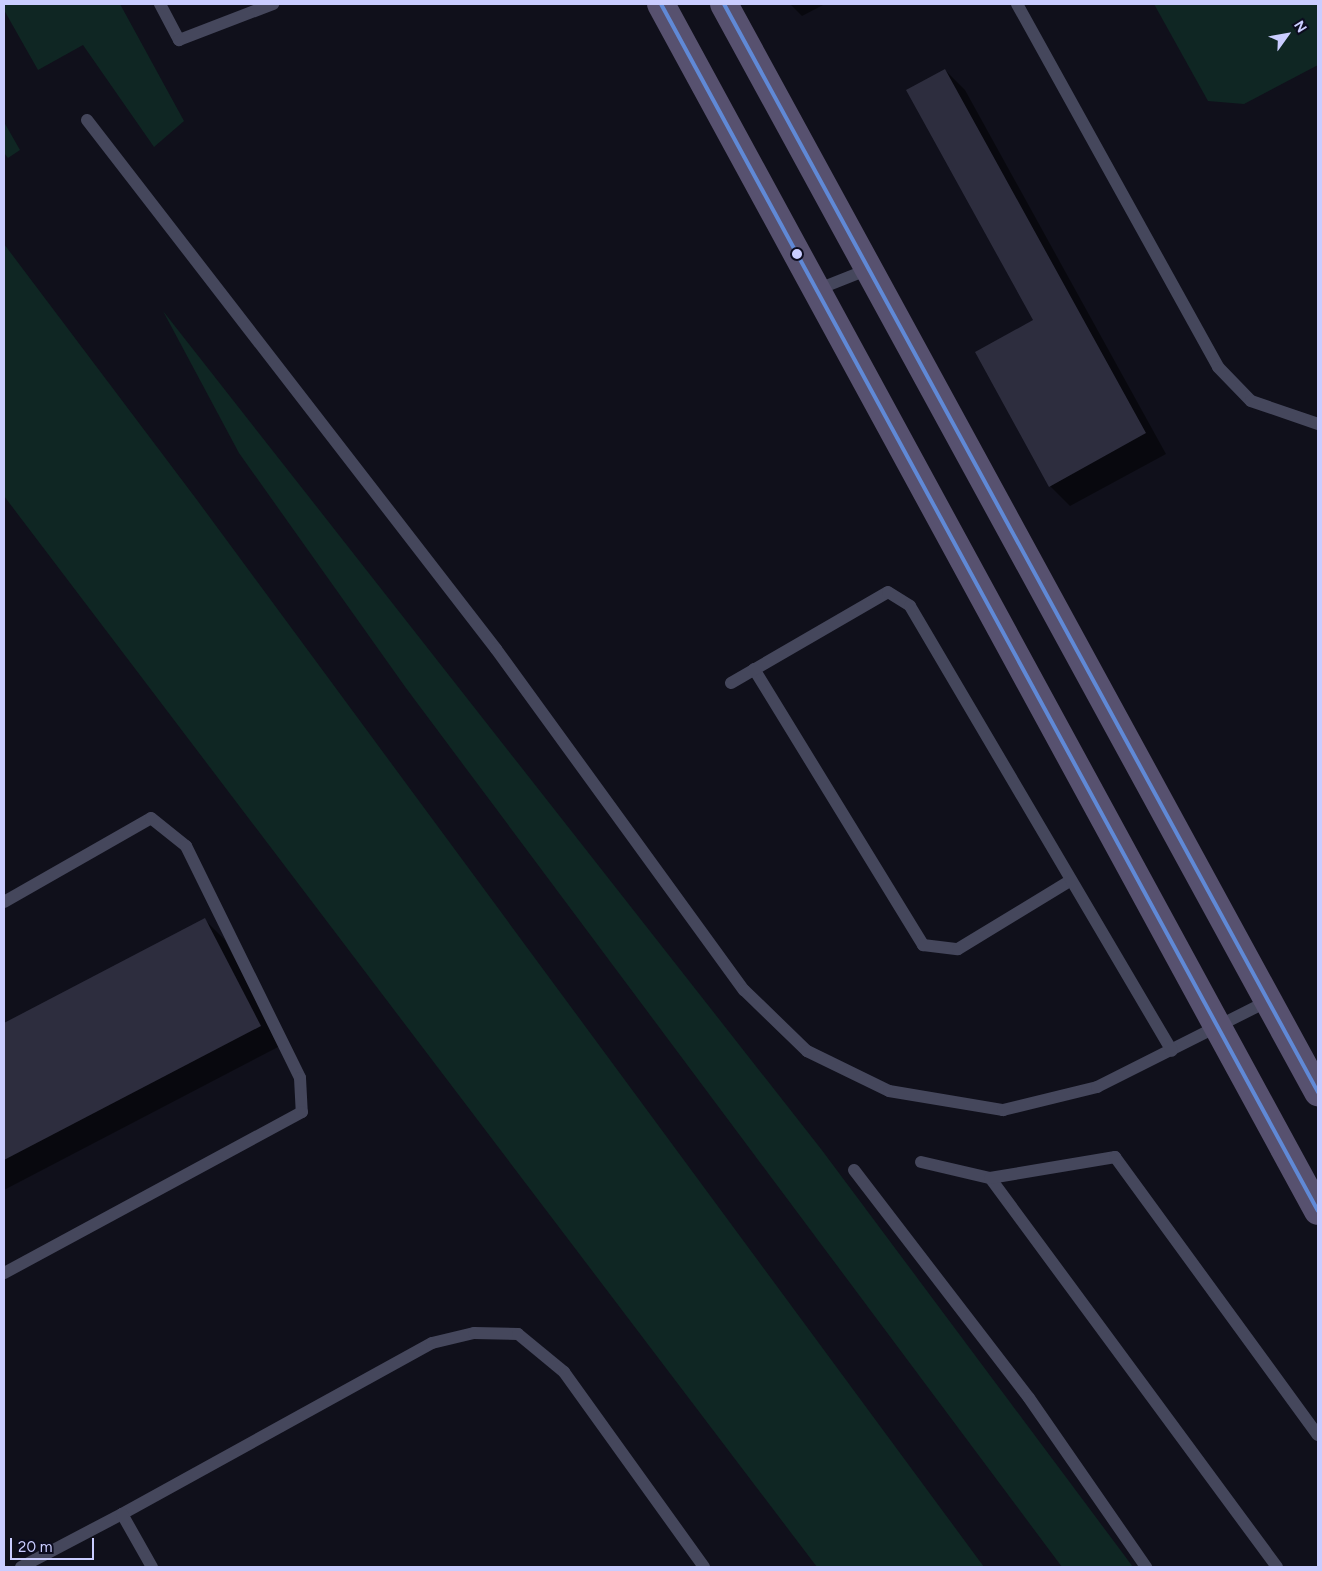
<!DOCTYPE html>
<style>
body{margin:0}
#map{position:relative;width:1322px;height:1571px;overflow:hidden;background:#10101b;font-family:Figtree,sans-serif}
div>[style]{position:absolute}
[style*='--x']{left:calc(var(--x)*1px);top:calc(var(--y)*1px);width:calc(var(--w)*1px);rotate:calc(var(--a)*1deg)}
.green>*{inset:0;background:#0f2623}
.shadow>*{inset:0;background:#0007}
.building>*{inset:0;background:#2d2d3e}
.lane>*{height:12px;margin:-6px;padding:0 6px;transform-origin:6px;border-radius:6px;background:#45475c}
.primary>*{height:28px;margin:-14px;padding:0 14px;transform-origin:14px;border-radius:14px;background:#57516f}
.bus-1>*{height:4px;margin:-2px;padding:0 2px;transform-origin:2px;border-radius:2px;background:#6089d6}
.dots>*{width:14px;height:14px;translate:-50% -50%;box-sizing:border-box;border:2px solid #0c0c1f;border-radius:50%}
span{translate:-50% -50%;white-space:nowrap;text-align:center;line-height:1.15;-webkit-text-stroke:4px #0c0c1f;paint-order:stroke}
.frame{position:absolute;inset:0;border:5px solid #cacdff;pointer-events:none}
.north{position:absolute;left:1262px;top:10px;width:50px;height:50px;-webkit-text-stroke:4px #0c0c1f;paint-order:stroke;rotate:58deg;font-size:14px;font-weight:700;line-height:20px;text-align:center;color:#cacdff}
.north::after{content:'';display:block;margin:auto;width:18px;height:22px;background:#cacdff;clip-path:polygon(50% 0,100% 100%,50% 72%,0 100%)}
.scale{position:absolute;left:10px;top:1538px;width:84px;height:22px;box-sizing:border-box;border:2px solid #cacdff;border-top:0;padding-left:6px;font-size:15px;line-height:18px;white-space:nowrap;color:#cacdff;-webkit-text-stroke:4px #0c0c1f;paint-order:stroke}
</style>
<div id="map">
<div class="green">
<i style="clip-path:polygon(4px 4px,120px 4px,184px 121px,154px 147px,83px 45px,38px 70px,4px 10px)"></i>
<i style="clip-path:polygon(1154px 4px,1318px 4px,1318px 65px,1244px 104px,1208px 101px)"></i>
<i style="clip-path:polygon(4px 122px,20px 150px,8px 158px,4px 153px)"></i>
<i style="clip-path:polygon(4px 244px,197px 500px,984px 1567px,817px 1567px,4px 496px)"></i>
<i style="clip-path:polygon(163px 311px,821px 1149px,1133px 1567px,1062px 1567px,406px 688px,239px 453px)"></i>
</div>
<div class="shadow">
<i style="clip-path:polygon(790px 4px,825px 4px,802px 16px)"></i>
<i style="clip-path:polygon(945px 70px,965px 90px,1166px 454px,1070px 506px,1050px 486px,976px 352px,1034px 320px)"></i>
<i style="clip-path:polygon(205px 920px,225px 940px,280px 1046px,4px 1190px,4px 1024px)"></i>
</div>
<div class="building">
<i style="clip-path:polygon(945px 69px,1146px 433px,1049px 487px,975px 352px,1033px 320px,906px 90px)"></i>
<i style="clip-path:polygon(205px 918px,261px 1026px,4px 1160px,4px 1023px)"></i>
</div>
<div class="lane">
<i style="--x:160;--y:4;--w:41;--a:62.2"></i>
<i style="--x:179;--y:40;--w:101;--a:-21"></i>
<i style="--x:1017;--y:4;--w:415;--a:61"></i>
<i style="--x:1218;--y:367;--w:47;--a:45.9"></i>
<i style="--x:1251;--y:401;--w:71;--a:18.9"></i>
<i style="--x:87;--y:120;--w:669;--a:52.29"></i>
<i style="--x:496;--y:649;--w:422;--a:54"></i>
<i style="--x:744;--y:990;--w:88;--a:44.1"></i>
<i style="--x:807;--y:1051;--w:91;--a:26"></i>
<i style="--x:889;--y:1091;--w:116;--a:9.5"></i>
<i style="--x:1003;--y:1110;--w:97;--a:-13.7"></i>
<i style="--x:1097;--y:1087;--w:191;--a:-26.7"></i>
<i style="--x:816;--y:290;--w:57;--a:-21.6"></i>
<i style="--x:754;--y:669;--w:324;--a:58.5"></i>
<i style="--x:923;--y:945;--w:35;--a:7"></i>
<i style="--x:958;--y:949;--w:131;--a:-31.3"></i>
<i style="--x:731;--y:683;--w:181;--a:-30.1"></i>
<i style="--x:888;--y:592;--w:26;--a:32"></i>
<i style="--x:910;--y:606;--w:516;--a:59.51"></i>
<i style="--x:4;--y:902;--w:169;--a:-29.7"></i>
<i style="--x:151;--y:818;--w:45;--a:38.7"></i>
<i style="--x:186;--y:846;--w:258;--a:63.8"></i>
<i style="--x:300;--y:1078;--w:34;--a:87"></i>
<i style="--x:302;--y:1112;--w:339;--a:151.6"></i>
<i style="--x:921;--y:1162;--w:71;--a:13.1"></i>
<i style="--x:854;--y:1170;--w:287;--a:52.5"></i>
<i style="--x:1029;--y:1398;--w:206;--a:55.3"></i>
<i style="--x:122;--y:1514;--w:354;--a:-28.9"></i>
<i style="--x:432;--y:1343;--w:43;--a:-13.4"></i>
<i style="--x:474;--y:1333;--w:44;--a:1.3"></i>
<i style="--x:518;--y:1334;--w:60;--a:39.6"></i>
<i style="--x:564;--y:1372;--w:240;--a:54.3"></i>
<i style="--x:21;--y:1567;--w:114;--a:-27.7"></i>
<i style="--x:122;--y:1514;--w:61;--a:60.5"></i>
<i style="--x:1277;--y:1567;--w:483;--a:-126.4"></i>
<i style="--x:990;--y:1178;--w:127;--a:-9.5"></i>
<i style="--x:1115;--y:1157;--w:344;--a:53.9"></i>
</div>
<div class="primary">
<i style="--x:661;--y:4;--w:1374;--a:61.44"></i>
<i style="--x:724;--y:4;--w:1240;--a:61.37"></i>
</div>
<div class="bus-1">
<i style="--x:661;--y:4;--w:1374;--a:61.44"></i>
<i style="--x:724;--y:4;--w:1240;--a:61.37"></i>
</div>
<div class="dots">
<i style="left:797px;top:254px;background:#cacdff"></i>
</div>
<div class="frame"></div>
<div class="north">N</div>
<div class="scale">20 m</div>
</div>
